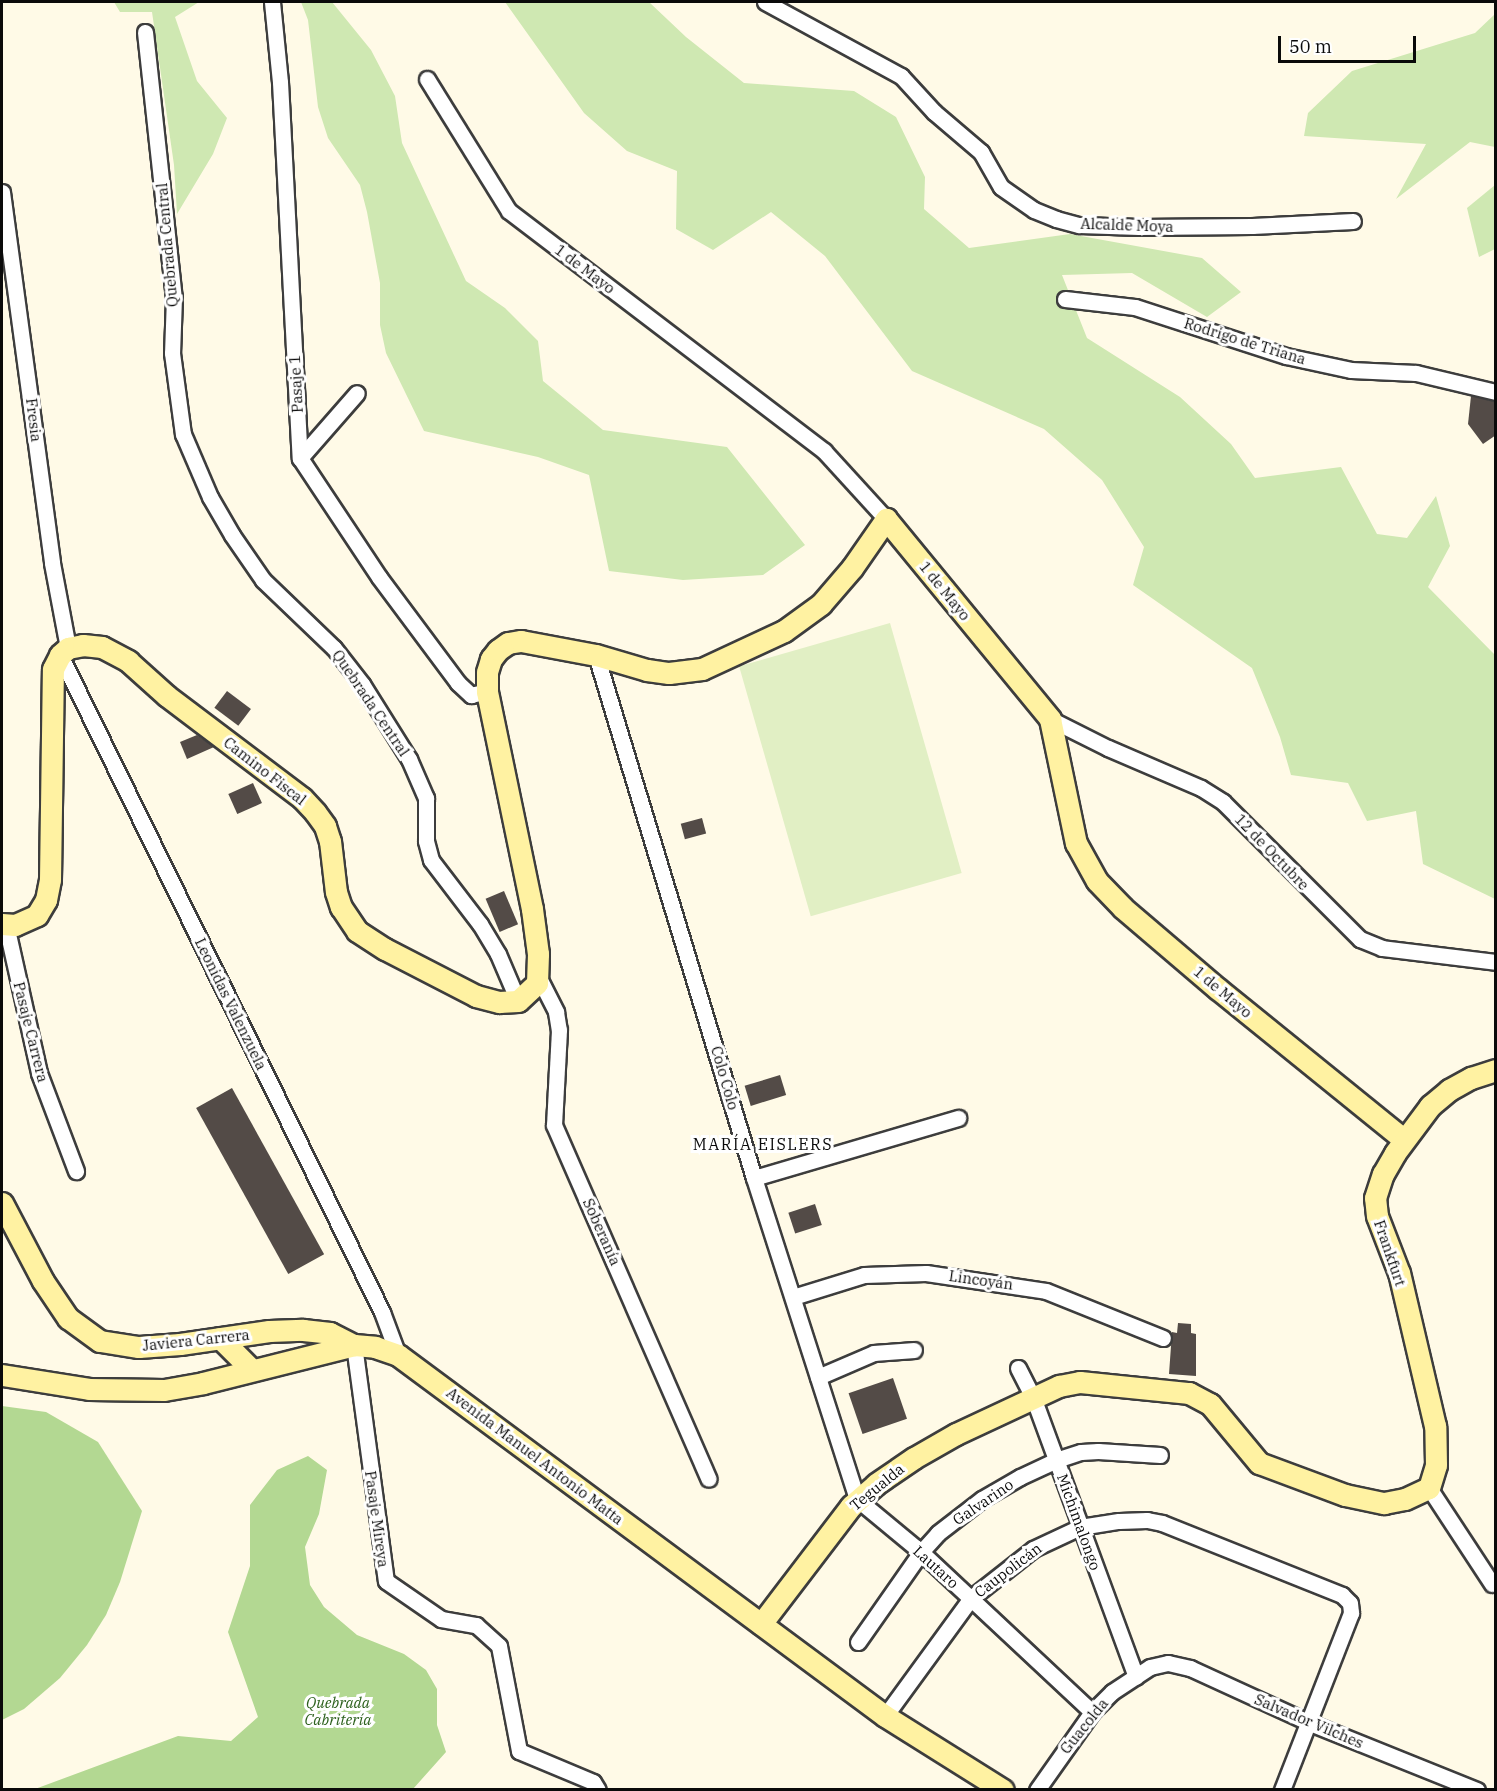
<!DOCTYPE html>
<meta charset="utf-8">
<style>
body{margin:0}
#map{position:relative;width:1497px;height:1791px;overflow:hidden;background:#fffae7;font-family:"IBM Plex Serif",serif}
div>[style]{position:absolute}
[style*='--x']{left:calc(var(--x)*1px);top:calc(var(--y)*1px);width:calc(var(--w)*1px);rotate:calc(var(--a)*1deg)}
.green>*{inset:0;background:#cfe8b2}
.forest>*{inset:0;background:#b3d892}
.pitch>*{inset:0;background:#e1efc4;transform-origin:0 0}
.building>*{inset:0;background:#534b47;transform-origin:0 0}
.roads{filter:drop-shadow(2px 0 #3d3d3d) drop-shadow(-2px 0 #3d3d3d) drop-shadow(0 2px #3d3d3d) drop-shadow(0 -2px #3d3d3d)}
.street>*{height:15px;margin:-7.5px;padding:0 7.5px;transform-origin:7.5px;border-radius:7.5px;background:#fff}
.secondary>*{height:21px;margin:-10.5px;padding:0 10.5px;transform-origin:10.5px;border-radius:10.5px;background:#fff2a2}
span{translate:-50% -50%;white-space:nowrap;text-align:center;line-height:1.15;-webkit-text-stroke:6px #fff;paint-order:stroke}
.street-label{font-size:15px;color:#0a0a0a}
.park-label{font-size:15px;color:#2c601c;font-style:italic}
.neighbourhood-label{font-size:16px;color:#0a0a0a;letter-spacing:1.5px}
.frame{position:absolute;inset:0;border:3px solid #0a0a0a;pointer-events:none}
.scale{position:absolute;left:1278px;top:36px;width:138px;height:27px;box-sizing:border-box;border:3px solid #0a0a0a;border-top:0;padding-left:8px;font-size:18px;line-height:21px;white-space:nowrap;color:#0a0a0a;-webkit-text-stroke:4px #fff;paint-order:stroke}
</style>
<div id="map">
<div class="green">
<i style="clip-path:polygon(114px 2px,199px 2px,175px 17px,197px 81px,227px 118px,213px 154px,177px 214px,174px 165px,152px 12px,120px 12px)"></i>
<i style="clip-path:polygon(301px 2px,332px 2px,371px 50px,395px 96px,402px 143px,466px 281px,505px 308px,538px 341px,543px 381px,603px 430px,727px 447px,805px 545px,763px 575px,683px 580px,609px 571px,589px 475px,538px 457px,424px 431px,386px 353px,380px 325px,380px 283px,367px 212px,360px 185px,328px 138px,318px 107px,308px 20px)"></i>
<i style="clip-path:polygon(505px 2px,649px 2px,686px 37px,744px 83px,854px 91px,896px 117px,925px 177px,924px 209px,969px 248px,1070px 234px,1202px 258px,1241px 292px,1207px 317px,1132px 273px,1062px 275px,1087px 338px,1180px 397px,1231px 444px,1255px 478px,1341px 467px,1377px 534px,1407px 538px,1436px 496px,1450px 546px,1428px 587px,1495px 655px,1495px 899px,1423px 864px,1416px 811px,1367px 821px,1348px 783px,1291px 775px,1280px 737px,1252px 668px,1133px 585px,1144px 547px,1102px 480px,1044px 429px,912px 371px,825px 256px,771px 212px,713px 250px,676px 229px,677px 171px,627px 151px,584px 113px)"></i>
<i style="clip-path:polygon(1495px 14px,1495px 147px,1470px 142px,1396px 199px,1426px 144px,1304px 136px,1308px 113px,1352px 71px,1475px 33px)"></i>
<i style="clip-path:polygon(1495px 185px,1495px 249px,1479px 257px,1467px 208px)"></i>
</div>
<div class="forest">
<i style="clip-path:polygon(2px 1406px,46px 1412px,98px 1442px,142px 1511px,120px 1582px,106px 1615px,87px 1645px,60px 1678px,24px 1709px,2px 1720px)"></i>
<i style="clip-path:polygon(308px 1456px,327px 1470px,319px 1514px,305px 1547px,310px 1585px,324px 1607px,357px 1635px,404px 1654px,426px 1670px,437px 1689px,437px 1725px,446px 1752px,413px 1789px,35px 1789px,178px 1736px,231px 1741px,258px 1717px,228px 1632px,250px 1566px,250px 1505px,277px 1470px)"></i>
</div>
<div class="pitch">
<i style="left:890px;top:623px;width:260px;height:157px;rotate:74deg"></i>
</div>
<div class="building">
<i style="clip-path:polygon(1471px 396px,1496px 402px,1496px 435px,1483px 444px,1468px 424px)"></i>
<i style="left:227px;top:691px;width:30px;height:21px;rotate:37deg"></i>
<i style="clip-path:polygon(197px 735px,214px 747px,187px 759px,180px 742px)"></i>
<i style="left:253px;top:783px;width:22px;height:27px;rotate:66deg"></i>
<i style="left:702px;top:818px;width:16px;height:22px;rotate:75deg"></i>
<i style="left:504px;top:891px;width:36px;height:20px;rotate:67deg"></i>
<i style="left:780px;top:1075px;width:21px;height:37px;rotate:73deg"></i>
<i style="left:232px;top:1088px;width:190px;height:41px;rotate:61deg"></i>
<i style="left:815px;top:1204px;width:22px;height:28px;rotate:72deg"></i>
<i style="clip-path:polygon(1178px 1323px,1191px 1324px,1191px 1333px,1196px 1334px,1196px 1376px,1169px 1374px,1172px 1332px,1177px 1333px)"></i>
<i style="left:893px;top:1378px;width:43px;height:47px;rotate:71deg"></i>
</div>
<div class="roads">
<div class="street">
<i style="--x:272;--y:2;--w:80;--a:84.3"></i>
<i style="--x:280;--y:82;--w:377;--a:87"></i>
<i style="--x:300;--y:458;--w:143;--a:56.4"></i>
<i style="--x:379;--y:577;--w:132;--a:53.3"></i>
<i style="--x:458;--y:683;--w:18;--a:43"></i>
<i style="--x:471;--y:695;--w:16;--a:-14"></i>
<i style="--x:765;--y:2;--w:155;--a:28.6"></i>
<i style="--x:901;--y:76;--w:49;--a:47.5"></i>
<i style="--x:934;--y:112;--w:62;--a:40.4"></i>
<i style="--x:981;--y:152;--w:40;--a:60.3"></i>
<i style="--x:1001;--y:187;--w:40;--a:34.9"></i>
<i style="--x:1034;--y:210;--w:24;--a:22"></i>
<i style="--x:1056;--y:219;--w:24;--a:15"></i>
<i style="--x:1079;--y:225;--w:60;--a:1.9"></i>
<i style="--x:1139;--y:227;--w:113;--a:-0.5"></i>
<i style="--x:1252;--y:226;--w:101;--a:-2.8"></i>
<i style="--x:145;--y:32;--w:267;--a:83.8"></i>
<i style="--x:174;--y:297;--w:56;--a:92"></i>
<i style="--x:172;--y:353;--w:82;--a:82.3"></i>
<i style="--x:183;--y:434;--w:69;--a:66.8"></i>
<i style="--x:210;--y:497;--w:44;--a:59.9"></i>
<i style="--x:232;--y:535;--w:55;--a:55.4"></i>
<i style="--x:263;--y:580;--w:98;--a:43.8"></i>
<i style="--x:334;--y:648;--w:46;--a:52.1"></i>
<i style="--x:362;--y:684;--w:89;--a:57.9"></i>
<i style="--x:409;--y:759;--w:43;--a:66.4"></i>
<i style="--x:426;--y:798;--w:43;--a:90"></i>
<i style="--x:426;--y:841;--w:20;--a:75"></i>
<i style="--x:431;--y:860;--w:81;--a:52.6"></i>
<i style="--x:480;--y:924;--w:35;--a:59"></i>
<i style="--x:498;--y:954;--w:51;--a:66.9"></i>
<i style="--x:427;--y:79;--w:155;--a:58.2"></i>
<i style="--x:509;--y:211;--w:396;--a:37.3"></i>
<i style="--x:824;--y:451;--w:92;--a:47.6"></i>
<i style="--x:2;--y:192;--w:374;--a:82.3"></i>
<i style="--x:52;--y:563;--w:86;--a:79.3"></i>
<i style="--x:1065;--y:299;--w:70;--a:6.5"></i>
<i style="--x:1135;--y:307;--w:159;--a:18"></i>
<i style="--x:1286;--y:356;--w:66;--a:12.2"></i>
<i style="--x:1351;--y:370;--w:65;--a:2.6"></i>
<i style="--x:1416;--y:373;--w:82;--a:13.4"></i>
<i style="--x:300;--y:458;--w:86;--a:-48.8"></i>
<i style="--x:60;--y:655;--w:732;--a:63.89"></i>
<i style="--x:382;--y:1312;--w:46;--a:69.6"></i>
<i style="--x:596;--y:655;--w:546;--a:73.19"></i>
<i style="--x:754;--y:1178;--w:337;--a:72.2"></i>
<i style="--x:857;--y:1499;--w:83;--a:39.6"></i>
<i style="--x:921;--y:1552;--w:234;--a:43.1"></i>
<i style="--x:1050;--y:719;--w:65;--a:26.6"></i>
<i style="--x:1108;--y:748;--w:101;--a:23.3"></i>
<i style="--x:1201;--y:788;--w:26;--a:32"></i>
<i style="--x:1223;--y:802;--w:194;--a:45"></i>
<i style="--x:1360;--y:939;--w:24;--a:22"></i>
<i style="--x:1382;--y:948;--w:115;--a:7"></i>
<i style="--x:6;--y:925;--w:152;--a:77.4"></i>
<i style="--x:39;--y:1073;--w:105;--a:69.3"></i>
<i style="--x:539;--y:978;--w:38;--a:63"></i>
<i style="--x:556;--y:1012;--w:18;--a:81"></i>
<i style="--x:559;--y:1030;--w:95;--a:93"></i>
<i style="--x:554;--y:1125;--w:386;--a:66.4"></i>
<i style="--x:754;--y:1178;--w:213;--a:-16.4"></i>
<i style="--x:793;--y:1297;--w:74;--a:-17.2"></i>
<i style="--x:864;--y:1275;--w:62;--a:-1.8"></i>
<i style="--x:926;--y:1273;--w:121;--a:8.5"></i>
<i style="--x:1046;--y:1291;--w:126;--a:21.9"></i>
<i style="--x:354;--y:1345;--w:238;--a:82.3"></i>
<i style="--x:386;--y:1581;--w:67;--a:34.6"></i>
<i style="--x:441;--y:1619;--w:36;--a:10"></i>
<i style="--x:476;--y:1625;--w:31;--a:42"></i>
<i style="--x:499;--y:1646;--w:107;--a:79.2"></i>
<i style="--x:519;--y:1751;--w:80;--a:22.7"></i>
<i style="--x:593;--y:1782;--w:9;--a:58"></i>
<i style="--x:1018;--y:1368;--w:33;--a:63"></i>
<i style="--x:1033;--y:1397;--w:298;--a:69.8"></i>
<i style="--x:818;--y:1377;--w:61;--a:-23.2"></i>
<i style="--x:874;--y:1353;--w:40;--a:-4.3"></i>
<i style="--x:1429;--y:1488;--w:115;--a:56.7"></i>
<i style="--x:858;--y:1642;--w:110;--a:-55"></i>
<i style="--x:921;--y:1552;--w:25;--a:-48"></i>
<i style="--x:938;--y:1533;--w:56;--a:-37.7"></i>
<i style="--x:982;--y:1499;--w:44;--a:-30.1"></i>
<i style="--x:1020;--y:1477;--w:40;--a:-25"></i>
<i style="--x:1056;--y:1460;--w:26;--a:-18"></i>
<i style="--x:1081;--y:1452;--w:17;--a:-3"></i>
<i style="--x:1098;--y:1451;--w:62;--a:3.7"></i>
<i style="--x:885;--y:1716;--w:146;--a:-53.9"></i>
<i style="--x:971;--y:1598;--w:79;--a:-38.3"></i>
<i style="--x:1033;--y:1549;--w:52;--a:-25.1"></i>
<i style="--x:1080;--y:1527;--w:39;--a:-9"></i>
<i style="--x:1119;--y:1521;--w:28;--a:-2"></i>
<i style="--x:1147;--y:1520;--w:15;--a:11"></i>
<i style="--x:1162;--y:1523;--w:194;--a:21.8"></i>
<i style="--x:1342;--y:1595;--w:11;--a:45"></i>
<i style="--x:1350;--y:1603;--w:10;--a:84"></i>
<i style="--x:1351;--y:1613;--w:190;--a:111.3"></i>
<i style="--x:1037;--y:1790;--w:95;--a:-54.8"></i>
<i style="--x:1092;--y:1712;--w:28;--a:-45"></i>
<i style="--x:1112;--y:1692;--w:45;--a:-33.3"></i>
<i style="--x:1150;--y:1667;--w:18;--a:-13"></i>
<i style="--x:1168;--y:1663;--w:23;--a:13"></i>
<i style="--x:1190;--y:1668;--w:132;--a:24.6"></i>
<i style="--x:1310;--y:1723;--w:180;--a:21.9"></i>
</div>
<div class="secondary">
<i style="--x:2;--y:924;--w:13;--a:4"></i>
<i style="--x:15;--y:925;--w:24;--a:-24"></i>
<i style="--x:37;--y:915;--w:17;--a:-59"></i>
<i style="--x:46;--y:900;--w:21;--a:-79"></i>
<i style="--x:50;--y:879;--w:210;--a:-89.2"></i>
<i style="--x:53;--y:669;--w:16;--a:-63"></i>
<i style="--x:60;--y:655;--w:11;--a:-41"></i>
<i style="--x:68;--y:648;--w:15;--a:-11"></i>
<i style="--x:83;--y:645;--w:19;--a:6"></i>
<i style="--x:102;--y:647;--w:30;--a:28"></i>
<i style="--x:128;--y:661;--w:52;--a:41.9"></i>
<i style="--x:167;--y:696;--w:169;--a:37.1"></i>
<i style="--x:302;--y:798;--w:19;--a:47"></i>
<i style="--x:315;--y:812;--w:17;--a:54"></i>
<i style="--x:325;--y:826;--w:16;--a:72"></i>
<i style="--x:330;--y:841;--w:51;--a:83.3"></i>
<i style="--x:336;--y:892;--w:16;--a:72"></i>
<i style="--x:341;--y:907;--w:29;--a:56"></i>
<i style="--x:357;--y:931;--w:33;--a:33"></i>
<i style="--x:385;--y:949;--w:102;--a:27.3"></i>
<i style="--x:476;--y:996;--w:24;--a:15"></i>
<i style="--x:499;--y:1002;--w:19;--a:-3"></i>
<i style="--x:518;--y:1001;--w:26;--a:-43"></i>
<i style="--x:537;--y:983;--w:29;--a:-88"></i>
<i style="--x:538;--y:954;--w:45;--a:-97.6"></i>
<i style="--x:532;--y:909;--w:223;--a:-101.7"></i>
<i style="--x:487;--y:691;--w:19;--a:-90"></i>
<i style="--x:487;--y:672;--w:14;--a:-73"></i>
<i style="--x:491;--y:659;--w:11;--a:-52"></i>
<i style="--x:498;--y:650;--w:12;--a:-35"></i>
<i style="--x:508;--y:643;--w:13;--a:-9"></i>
<i style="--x:521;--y:641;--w:76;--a:10.6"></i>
<i style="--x:596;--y:655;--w:53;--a:16.4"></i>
<i style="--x:647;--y:670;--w:22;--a:8"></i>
<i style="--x:669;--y:673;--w:33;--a:-7"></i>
<i style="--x:702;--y:669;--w:90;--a:-24.9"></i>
<i style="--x:784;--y:631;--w:46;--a:-36.1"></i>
<i style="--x:821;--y:604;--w:48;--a:-49.3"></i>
<i style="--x:852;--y:568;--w:60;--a:-55.2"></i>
<i style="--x:886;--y:519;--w:259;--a:50.6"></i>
<i style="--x:1050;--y:719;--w:127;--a:78.2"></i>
<i style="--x:1076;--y:843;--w:43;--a:61.1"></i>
<i style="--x:1097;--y:881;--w:37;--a:46"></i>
<i style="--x:1123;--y:908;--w:125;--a:40.5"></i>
<i style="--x:1218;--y:989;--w:238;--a:39"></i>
<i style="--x:2;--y:1203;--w:88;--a:62.3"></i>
<i style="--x:43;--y:1281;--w:45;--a:56"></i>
<i style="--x:68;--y:1318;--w:39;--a:36"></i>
<i style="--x:100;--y:1341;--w:39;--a:9"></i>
<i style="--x:139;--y:1347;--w:41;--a:-4.2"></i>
<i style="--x:180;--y:1344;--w:90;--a:-8.3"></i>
<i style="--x:269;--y:1331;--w:34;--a:-2"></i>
<i style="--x:303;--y:1330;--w:27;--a:6"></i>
<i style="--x:330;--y:1333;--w:27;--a:27"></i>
<i style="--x:220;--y:1338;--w:44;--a:45"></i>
<i style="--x:2;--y:1375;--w:88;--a:9.1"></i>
<i style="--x:89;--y:1389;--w:75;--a:0.8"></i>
<i style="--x:164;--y:1390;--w:40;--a:-10"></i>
<i style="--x:203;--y:1383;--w:156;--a:-14.1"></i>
<i style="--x:354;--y:1345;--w:21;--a:5"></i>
<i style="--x:375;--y:1347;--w:24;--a:19"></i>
<i style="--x:398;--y:1355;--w:606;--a:36.55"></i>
<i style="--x:885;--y:1716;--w:139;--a:32.1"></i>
<i style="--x:761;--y:1624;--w:148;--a:-52.7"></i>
<i style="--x:851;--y:1506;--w:33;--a:-41"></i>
<i style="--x:876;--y:1484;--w:46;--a:-34.4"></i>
<i style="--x:914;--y:1458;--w:48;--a:-29.7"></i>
<i style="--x:956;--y:1434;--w:114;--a:-25"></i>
<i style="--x:1059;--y:1386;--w:21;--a:-11"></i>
<i style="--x:1080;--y:1382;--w:110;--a:5.8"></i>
<i style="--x:1189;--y:1393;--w:24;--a:28"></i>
<i style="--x:1210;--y:1404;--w:77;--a:50.3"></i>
<i style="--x:1259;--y:1463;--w:92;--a:20.4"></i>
<i style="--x:1345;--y:1495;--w:40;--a:12"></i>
<i style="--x:1384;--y:1503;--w:21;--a:-11"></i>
<i style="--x:1405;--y:1499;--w:26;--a:-25"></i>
<i style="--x:1429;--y:1488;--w:24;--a:-73"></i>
<i style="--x:1436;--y:1465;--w:39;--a:-91"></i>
<i style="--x:1435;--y:1426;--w:157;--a:-103.2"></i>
<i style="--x:1399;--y:1273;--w:61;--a:-111.1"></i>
<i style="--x:1377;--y:1216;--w:18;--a:-96"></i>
<i style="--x:1375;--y:1198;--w:25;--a:-72"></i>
<i style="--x:1383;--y:1174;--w:24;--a:-60"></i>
<i style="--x:1395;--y:1153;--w:59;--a:-53.3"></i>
<i style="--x:1430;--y:1106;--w:25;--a:-40"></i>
<i style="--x:1449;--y:1090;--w:25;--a:-29"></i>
<i style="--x:1471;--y:1078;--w:26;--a:-18"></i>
</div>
</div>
<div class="street-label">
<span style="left:1127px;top:225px;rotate:2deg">Alcalde Moya</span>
<span style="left:167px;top:245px;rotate:-95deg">Quebrada Central</span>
<span style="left:585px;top:269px;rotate:37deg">1 de Mayo</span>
<span style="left:1245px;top:341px;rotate:17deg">Rodrigo de Triana</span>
<span style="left:296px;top:384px;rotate:-93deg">Pasaje 1</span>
<span style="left:34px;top:420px;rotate:83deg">Fresia</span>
<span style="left:945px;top:591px;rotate:51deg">1 de Mayo</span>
<span style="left:371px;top:703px;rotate:56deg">Quebrada Central</span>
<span style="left:265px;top:771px;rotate:38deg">Camino Fiscal</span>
<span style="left:1272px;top:852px;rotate:46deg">12 de Octubre</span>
<span style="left:1223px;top:992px;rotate:40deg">1 de Mayo</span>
<span style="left:231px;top:1004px;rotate:64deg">Leonidas Valenzuela</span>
<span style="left:31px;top:1032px;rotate:76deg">Pasaje Carrera</span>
<span style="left:725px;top:1078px;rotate:74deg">Colo Colo</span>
<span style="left:602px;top:1232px;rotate:66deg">Soberanía</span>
<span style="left:1390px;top:1253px;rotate:71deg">Frankfurt</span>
<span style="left:981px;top:1280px;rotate:8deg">Lincoyán</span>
<span style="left:196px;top:1340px;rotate:-6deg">Javiera Carrera</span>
<span style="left:535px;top:1456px;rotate:37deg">Avenida Manuel Antonio Matta</span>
<span style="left:877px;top:1487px;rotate:-39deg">Tegualda</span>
<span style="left:983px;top:1502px;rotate:-34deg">Galvarino</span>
<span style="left:377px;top:1519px;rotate:82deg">Pasaje Mireya</span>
<span style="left:1079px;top:1522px;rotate:70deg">Michimalongo</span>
<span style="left:936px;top:1567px;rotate:42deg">Lautaro</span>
<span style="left:1008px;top:1570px;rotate:-37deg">Caupolicán</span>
<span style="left:1309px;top:1721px;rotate:23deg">Salvador Vilches</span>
<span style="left:1084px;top:1726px;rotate:-51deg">Guacolda</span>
</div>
<div class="park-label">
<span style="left:338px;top:1711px">Quebrada<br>Cabritería</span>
</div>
<div class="neighbourhood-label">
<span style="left:763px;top:1144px">MARÍA EISLERS</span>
</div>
<div class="frame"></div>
<div class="scale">50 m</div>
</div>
